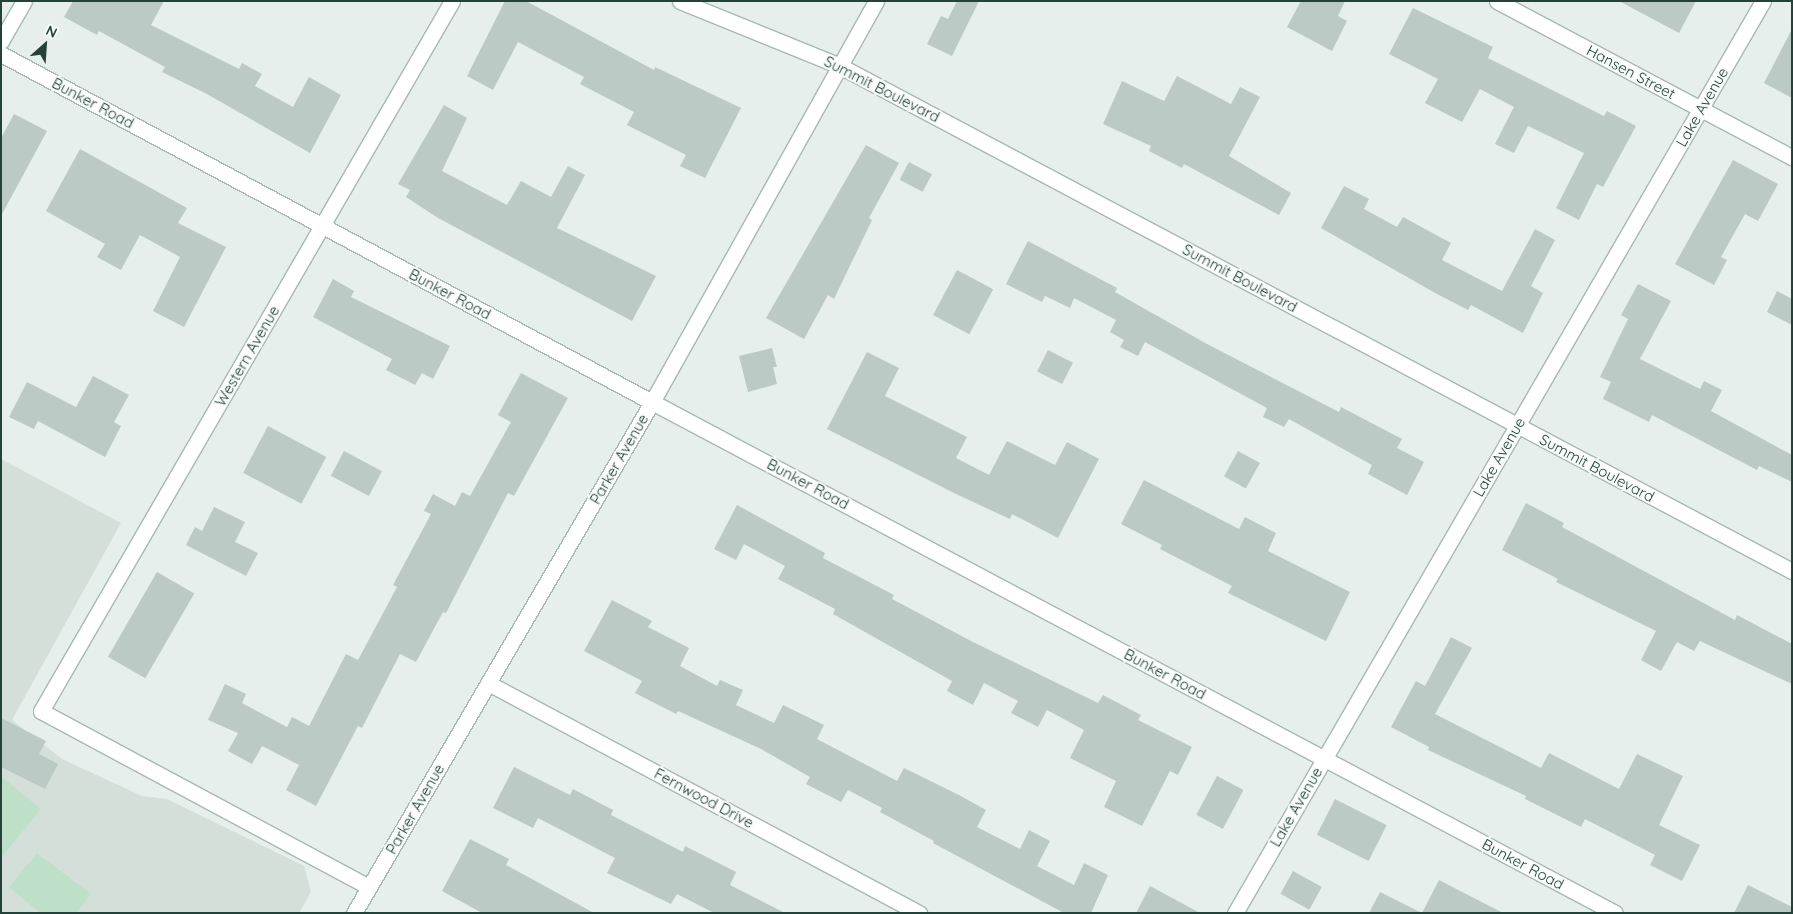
<!DOCTYPE html>
<style>
body{margin:0}
#map{position:relative;width:1793px;height:914px;overflow:hidden;background:#e6efeb;font-family:Quicksand,sans-serif}
div>[style]{position:absolute}
[style*='--x']{left:calc(var(--x)*1px);top:calc(var(--y)*1px);width:calc(var(--w)*1px);rotate:calc(var(--a)*1deg)}
.built>*{inset:0;background:#d4dfda}
.green>*{inset:0;background:#bfe0c8}
.building>*{inset:0;background:#bbcac4;transform-origin:0 0}
.roads{filter:drop-shadow(1px 0 #a8b8b2) drop-shadow(-1px 0 #a8b8b2) drop-shadow(0 1px #a8b8b2) drop-shadow(0 -1px #a8b8b2)}
.minor>*{height:15px;margin:-7.5px;padding:0 7.5px;transform-origin:7.5px;border-radius:7.5px;background:#fff}
.tertiary>*{height:15px;margin:-7.5px;padding:0 7.5px;transform-origin:7.5px;border-radius:7.5px;background:#fff}
span{translate:-50% -50%;white-space:nowrap;text-align:center;line-height:1.15;-webkit-text-stroke:4px #f7fbf9;paint-order:stroke}
.street-label{font-size:15px;color:#24423a}
.frame{position:absolute;inset:0;border:2px solid #24423a;pointer-events:none}
.north{position:absolute;left:20px;top:20px;width:50px;height:50px;-webkit-text-stroke:4px #f7fbf9;paint-order:stroke;rotate:26deg;font-size:14px;font-weight:700;line-height:20px;text-align:center;color:#24423a}
.north::after{content:'';display:block;margin:auto;width:18px;height:22px;background:#24423a;clip-path:polygon(50% 0,100% 100%,50% 72%,0 100%)}
</style>
<div id="map">
<div class="built">
<i style="clip-path:polygon(1px 459px,121px 523px,12px 720px,62px 759px,142px 796px,167px 799px,304px 866px,311px 892px,299px 913px,1px 913px)"></i>
</div>
<div class="green">
<i style="clip-path:polygon(1px 776px,41px 809px,1px 858px)"></i>
<i style="clip-path:polygon(37px 853px,91px 894px,76px 913px,40px 913px,9px 887px)"></i>
</div>
<div class="building">
<i style="clip-path:polygon(73px 1px,164px 1px,151px 25px,239px 69px,242px 63px,262px 74px,255px 86px,293px 107px,309px 77px,341px 95px,310px 153px,207px 94px,162px 72px,165px 67px,99px 31px,97px 35px,64px 17px)"></i>
<i style="clip-path:polygon(505px 1px,526px 1px,654px 70px,655px 67px,741px 108px,705px 178px,680px 166px,686px 155px,627px 125px,634px 112px,580px 84px,584px 77px,518px 42px,493px 90px,467px 76px)"></i>
<i style="clip-path:polygon(957px 1px,979px 1px,952px 56px,927px 44px,941px 16px,948px 19px)"></i>
<i style="clip-path:polygon(1301px 1px,1345px 1px,1338px 16px,1347px 21px,1332px 51px,1287px 27px)"></i>
<i style="clip-path:polygon(1619px 1px,1696px 1px,1679px 33px)"></i>
<i style="clip-path:polygon(1413px 8px,1493px 47px,1488px 58px,1604px 116px,1607px 111px,1636px 126px,1603px 187px,1597px 184px,1579px 220px,1556px 208px,1584px 153px,1528px 126px,1514px 153px,1495px 144px,1514px 107px,1480px 89px,1462px 122px,1425px 103px,1438px 79px,1389px 54px)"></i>
<i style="clip-path:polygon(1792px 29px,1792px 98px,1764px 83px)"></i>
<i style="clip-path:polygon(1177px 76px,1231px 104px,1240px 87px,1260px 97px,1229px 156px,1291px 193px,1279px 215px,1184px 164px,1182px 168px,1149px 151px,1151px 146px,1103px 124px,1122px 81px,1164px 101px)"></i>
<i style="clip-path:polygon(444px 105px,467px 118px,442px 171px,507px 205px,521px 181px,551px 197px,568px 166px,585px 175px,557px 228px,656px 276px,632px 321px,438px 218px,406px 197px,410px 190px,398px 184px)"></i>
<i style="clip-path:polygon(14px 114px,47px 131px,1px 216px,1px 138px)"></i>
<i style="clip-path:polygon(866px 145px,899px 163px,869px 218px,872px 220px,834px 299px,828px 295px,804px 339px,766px 318px)"></i>
<i style="clip-path:polygon(80px 149px,187px 208px,178px 223px,226px 247px,184px 327px,153px 311px,180px 257px,140px 235px,121px 270px,97px 257px,105px 244px,46px 211px)"></i>
<i style="clip-path:polygon(1733px 160px,1778px 184px,1758px 221px,1745px 214px,1721px 257px,1727px 260px,1714px 285px,1675px 264px)"></i>
<i style="left:909px;top:162px;width:26px;height:20px;rotate:28deg"></i>
<i style="clip-path:polygon(1344px 186px,1369px 199px,1364px 209px,1397px 227px,1403px 217px,1451px 243px,1442px 260px,1502px 291px,1535px 229px,1555px 240px,1531px 286px,1543px 293px,1523px 333px,1471px 305px,1468px 310px,1437px 294px,1321px 228px)"></i>
<i style="clip-path:polygon(1028px 241px,1117px 288px,1115px 292px,1207px 344px,1339px 412px,1341px 407px,1402px 439px,1397px 448px,1424px 462px,1407px 495px,1368px 474px,1372px 465px,1289px 419px,1284px 427px,1263px 417px,1267px 408px,1145px 342px,1138px 356px,1120px 347px,1124px 340px,1110px 332px,1116px 320px,1074px 298px,1070px 308px,1045px 296px,1042px 302px,1006px 284px)"></i>
<i style="left:957px;top:270px;width:41px;height:51px;rotate:28deg"></i>
<i style="clip-path:polygon(333px 279px,354px 291px,351px 297px,450px 346px,433px 379px,422px 373px,415px 385px,386px 370px,392px 359px,313px 317px)"></i>
<i style="clip-path:polygon(1638px 284px,1671px 301px,1640px 359px,1700px 389px,1704px 381px,1722px 390px,1711px 411px,1792px 455px,1792px 482px,1759px 466px,1757px 470px,1652px 415px,1649px 422px,1603px 399px,1611px 382px,1600px 377px,1628px 319px,1621px 315px)"></i>
<i style="clip-path:polygon(1777px 291px,1792px 299px,1792px 325px,1767px 312px)"></i>
<i style="clip-path:polygon(772px 348px,777px 367px,773px 367px,777px 384px,748px 392px,739px 356px)"></i>
<i style="left:1048px;top:350px;width:28px;height:24px;rotate:27deg"></i>
<i style="clip-path:polygon(867px 352px,899px 368px,885px 396px,967px 437px,956px 458px,989px 475px,1007px 441px,1055px 465px,1067px 442px,1099px 459px,1058px 538px,1012px 514px,1010px 519px,958px 495px,827px 429px)"></i>
<i style="clip-path:polygon(521px 373px,568px 398px,514px 496px,508px 493px,446px 613px,443px 612px,416px 662px,400px 654px,362px 728px,358px 726px,316px 806px,286px 790px,299px 765px,262px 746px,252px 764px,228px 751px,238px 733px,208px 720px,225px 684px,246px 694px,242px 703px,287px 727px,292px 717px,309px 726px,346px 654px,358px 660px,397px 587px,393px 585px,431px 514px,424px 511px,433px 494px,455px 506px,462px 492px,470px 496px,511px 422px,498px 415px)"></i>
<i style="clip-path:polygon(93px 376px,129px 395px,114px 422px,121px 426px,105px 457px,38px 421px,34px 429px,9px 417px,27px 382px,76px 407px)"></i>
<i style="left:268px;top:426px;width:66px;height:53px;rotate:28deg"></i>
<i style="left:344px;top:451px;width:43px;height:28px;rotate:28deg"></i>
<i style="left:1238px;top:451px;width:25px;height:29px;rotate:29deg"></i>
<i style="clip-path:polygon(1144px 480px,1239px 529px,1245px 517px,1276px 533px,1268px 551px,1350px 592px,1326px 641px,1228px 593px,1232px 586px,1160px 549px,1162px 545px,1121px 524px)"></i>
<i style="clip-path:polygon(1526px 503px,1564px 523px,1562px 527px,1735px 620px,1737px 615px,1792px 644px,1792px 684px,1700px 641px,1694px 651px,1677px 642px,1661px 671px,1641px 660px,1656px 631px,1556px 582px,1558px 579px,1502px 550px)"></i>
<i style="clip-path:polygon(737px 505px,825px 553px,823px 558px,894px 595px,892px 599px,973px 642px,1098px 703px,1103px 695px,1141px 715px,1138px 720px,1192px 747px,1178px 775px,1170px 771px,1142px 826px,1104px 807px,1116px 781px,1070px 758px,1084px 730px,1047px 710px,1038px 727px,1011px 713px,1018px 701px,984px 683px,973px 705px,947px 691px,952px 681px,833px 614px,835px 609px,778px 579px,785px 566px,744px 544px,736px 560px,714px 549px)"></i>
<i style="clip-path:polygon(214px 507px,245px 522px,235px 542px,258px 553px,246px 576px,186px 545px,195px 527px,202px 531px)"></i>
<i style="left:157px;top:572px;width:43px;height:98px;rotate:30deg"></i>
<i style="clip-path:polygon(612px 600px,652px 621px,648px 627px,689px 648px,680px 666px,717px 686px,720px 680px,743px 690px,736px 705px,774px 723px,783px 705px,824px 725px,817px 739px,897px 781px,904px 768px,959px 795px,986px 810px,977px 827px,1020px 849px,1029px 830px,1050px 841px,1037px 866px,1074px 885px,1084px 863px,1108px 875px,1091px 913px,1064px 913px,933px 843px,934px 841px,880px 812px,882px 808px,848px 790px,841px 802px,806px 784px,810px 777px,761px 749px,678px 711px,676px 714px,635px 693px,642px 681px,584px 651px)"></i>
<i style="clip-path:polygon(1451px 637px,1472px 648px,1435px 714px,1541px 768px,1549px 753px,1619px 789px,1637px 754px,1683px 776px,1659px 825px,1700px 845px,1682px 881px,1650px 865px,1655px 855px,1585px 819px,1581px 827px,1525px 799px,1526px 796px,1428px 750px,1429px 747px,1391px 727px,1416px 681px,1425px 686px)"></i>
<i style="clip-path:polygon(1px 718px,46px 741px,39px 754px,58px 764px,45px 789px,1px 767px)"></i>
<i style="clip-path:polygon(514px 767px,570px 795px,573px 789px,613px 810px,611px 815px,683px 852px,685px 846px,736px 872px,730px 885px,785px 913px,714px 913px,677px 894px,671px 904px,607px 873px,615px 858px,538px 818px,533px 828px,493px 808px)"></i>
<i style="left:1217px;top:776px;width:30px;height:44px;rotate:28deg"></i>
<i style="left:1335px;top:799px;width:58px;height:40px;rotate:27deg"></i>
<i style="clip-path:polygon(470px 839px,509px 859px,506px 865px,594px 913px,482px 913px,442px 891px)"></i>
<i style="left:1293px;top:871px;width:33px;height:26px;rotate:29deg"></i>
<i style="clip-path:polygon(1439px 880px,1503px 913px,1422px 913px)"></i>
<i style="clip-path:polygon(1748px 885px,1792px 907px,1792px 913px,1734px 913px)"></i>
<i style="clip-path:polygon(1150px 886px,1200px 913px,1136px 913px)"></i>
<i style="clip-path:polygon(1380px 892px,1422px 913px,1369px 913px)"></i>
</div>
<div class="roads">
<div class="minor">
<i style="--x:1497;--y:1;--w:334;--a:27.9"></i>
<i style="--x:1;--y:41;--w:46;--a:-60.1"></i>
<i style="--x:1;--y:54;--w:738;--a:28.13"></i>
<i style="--x:838;--y:65;--w:1080;--a:27.94"></i>
<i style="--x:488;--y:683;--w:489;--a:28.1"></i>
<i style="--x:369;--y:887;--w:372;--a:-151.8"></i>
<i style="--x:41;--y:711;--w:820;--a:-59.93"></i>
<i style="--x:1235;--y:913;--w:1054;--a:-59.93"></i>
</div>
<div class="tertiary">
<i style="--x:680;--y:1;--w:170;--a:22.1"></i>
<i style="--x:652;--y:402;--w:1090;--a:27.95"></i>
<i style="--x:354;--y:913;--w:592;--a:-59.75"></i>
<i style="--x:652;--y:402;--w:459;--a:-60.8"></i>
</div>
</div>
<div class="street-label">
<span style="left:1631px;top:72px;rotate:28deg">Hansen Street</span>
<span style="left:882px;top:89px;rotate:27deg">Summit Boulevard</span>
<span style="left:93px;top:103px;rotate:28deg">Bunker Road</span>
<span style="left:1702px;top:107px;rotate:-60deg">Lake Avenue</span>
<span style="left:1240px;top:278px;rotate:28deg">Summit Boulevard</span>
<span style="left:450px;top:294px;rotate:28deg">Bunker Road</span>
<span style="left:247px;top:356px;rotate:-60deg">Western Avenue</span>
<span style="left:1499px;top:457px;rotate:-60deg">Lake Avenue</span>
<span style="left:619px;top:459px;rotate:-60deg">Parker Avenue</span>
<span style="left:1597px;top:468px;rotate:28deg">Summit Boulevard</span>
<span style="left:808px;top:484px;rotate:28deg">Bunker Road</span>
<span style="left:1165px;top:674px;rotate:28deg">Bunker Road</span>
<span style="left:704px;top:798px;rotate:28deg">Fernwood Drive</span>
<span style="left:1296px;top:807px;rotate:-60deg">Lake Avenue</span>
<span style="left:415px;top:809px;rotate:-60deg">Parker Avenue</span>
<span style="left:1523px;top:864px;rotate:28deg">Bunker Road</span>
</div>
<div class="frame"></div>
<div class="north">N</div>
</div>
